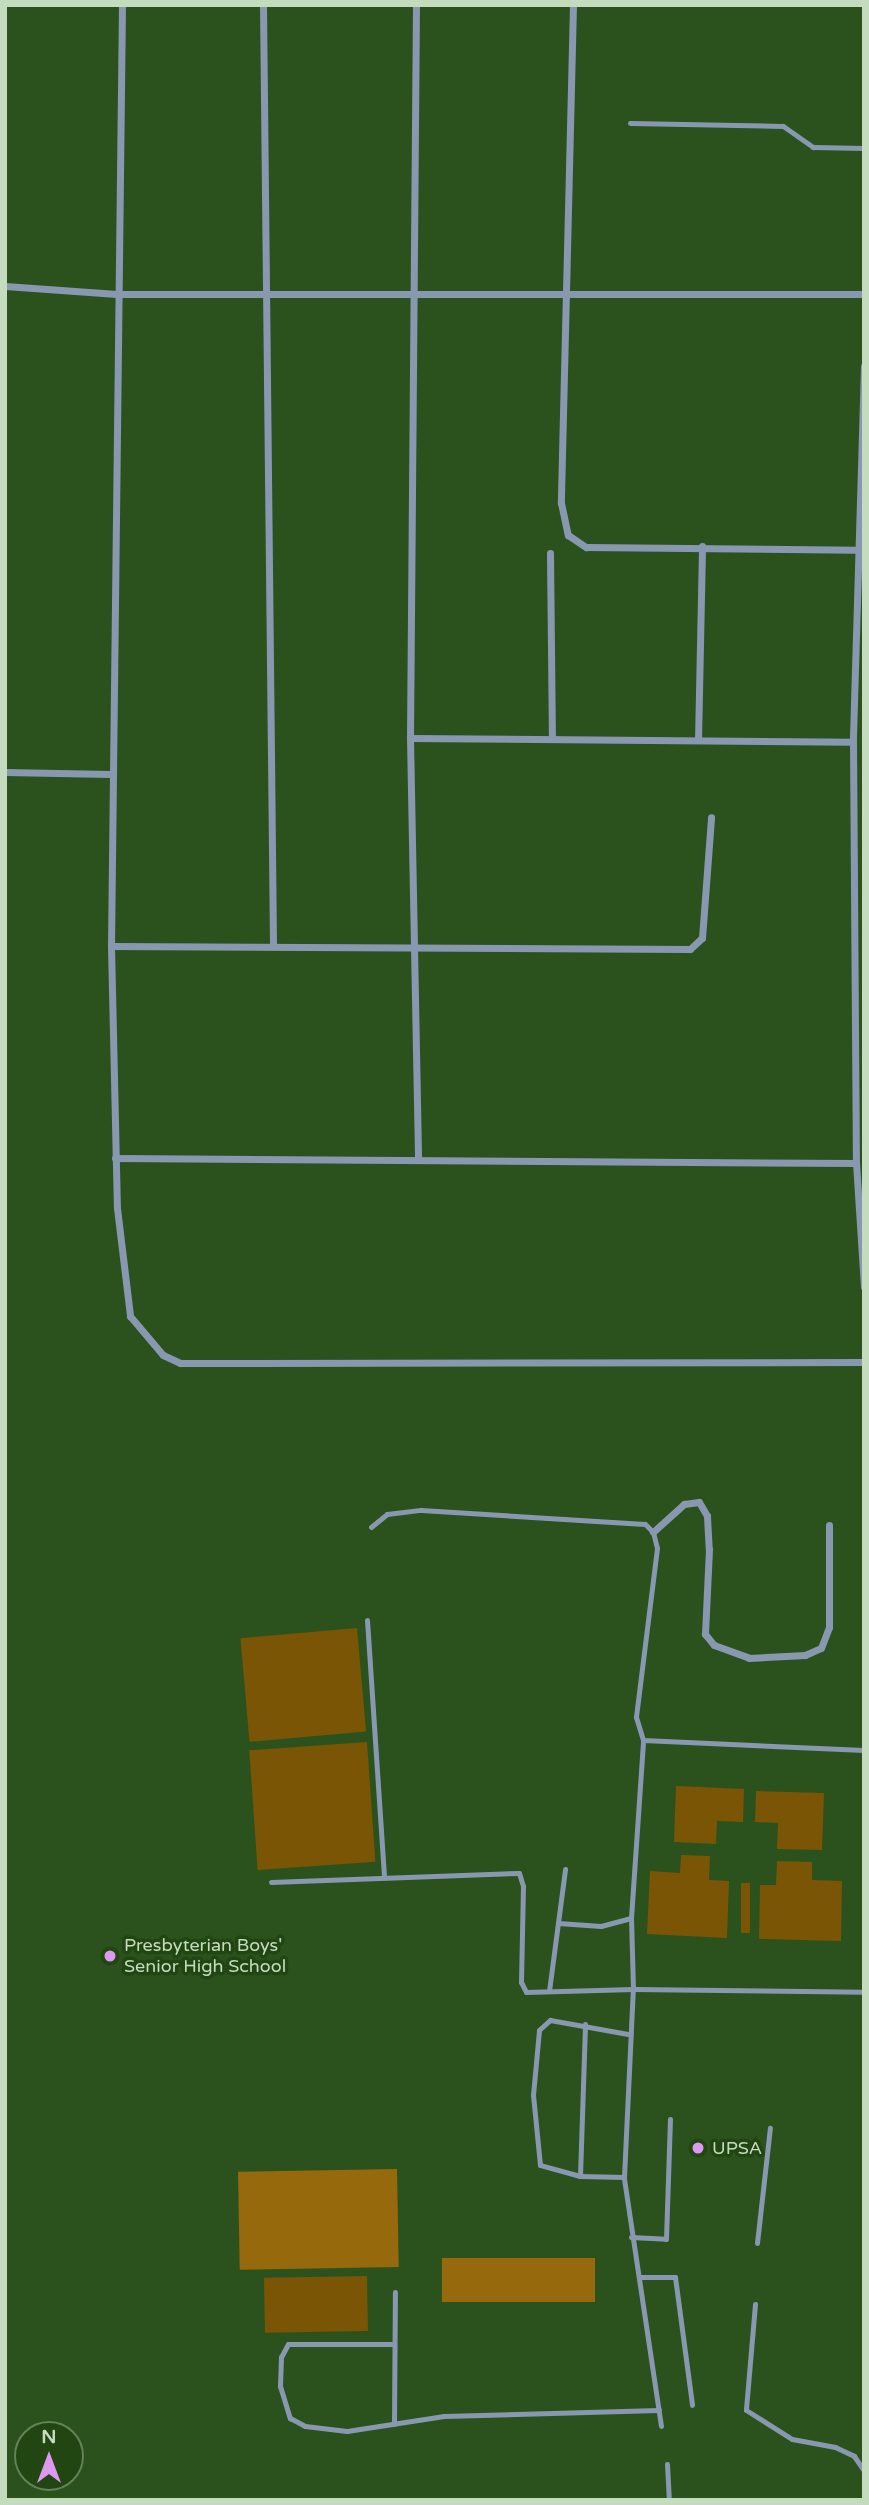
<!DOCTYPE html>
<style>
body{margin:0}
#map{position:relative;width:869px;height:2505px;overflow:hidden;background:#2b521d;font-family:"Varela Round",sans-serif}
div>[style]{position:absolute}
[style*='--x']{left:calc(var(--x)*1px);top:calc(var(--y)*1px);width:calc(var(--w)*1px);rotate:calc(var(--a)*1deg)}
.green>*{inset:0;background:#7a5506;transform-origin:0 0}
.forest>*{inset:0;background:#96690c;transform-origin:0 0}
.service>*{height:5px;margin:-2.5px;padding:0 2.5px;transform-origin:2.5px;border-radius:2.5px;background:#8898b1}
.minor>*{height:7px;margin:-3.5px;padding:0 3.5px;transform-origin:3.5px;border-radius:3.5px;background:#8898b1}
.dots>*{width:19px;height:19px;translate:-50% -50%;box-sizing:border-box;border:4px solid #214612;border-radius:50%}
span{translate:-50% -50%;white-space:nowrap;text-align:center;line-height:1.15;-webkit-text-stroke:7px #214612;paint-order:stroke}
.poi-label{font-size:18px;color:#c5dbbe}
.left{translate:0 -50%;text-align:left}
.frame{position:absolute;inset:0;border:7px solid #c5dbbe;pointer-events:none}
.north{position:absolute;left:14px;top:2421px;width:70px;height:70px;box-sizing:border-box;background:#214612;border:2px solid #638257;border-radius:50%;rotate:0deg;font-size:19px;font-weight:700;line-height:28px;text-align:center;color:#c5dbbe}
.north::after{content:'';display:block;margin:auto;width:24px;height:32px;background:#de98f2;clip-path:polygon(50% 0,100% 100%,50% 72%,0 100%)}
</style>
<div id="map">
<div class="green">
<i style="left:357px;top:1628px;width:104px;height:117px;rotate:85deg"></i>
<i style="left:367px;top:1742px;width:120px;height:118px;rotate:86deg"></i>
<i style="clip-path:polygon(676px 1786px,744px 1789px,743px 1822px,717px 1821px,716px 1844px,674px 1842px)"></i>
<i style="clip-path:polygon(756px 1791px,824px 1793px,822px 1850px,777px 1849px,778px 1823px,755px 1822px)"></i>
<i style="clip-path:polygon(681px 1855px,710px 1856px,709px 1880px,729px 1881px,727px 1938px,647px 1934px,650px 1871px,680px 1873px)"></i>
<i style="clip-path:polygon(777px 1861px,812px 1862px,812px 1880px,842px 1881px,841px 1941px,759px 1939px,760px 1885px,776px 1885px)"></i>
<i style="left:741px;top:1883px;width:9px;height:50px"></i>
<i style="left:367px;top:2276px;width:55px;height:103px;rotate:89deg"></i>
</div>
<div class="forest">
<i style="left:397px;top:2169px;width:98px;height:159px;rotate:89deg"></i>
<i style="left:442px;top:2258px;width:153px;height:44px"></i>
</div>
<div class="service">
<i style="--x:630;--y:123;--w:153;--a:1.1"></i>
<i style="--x:783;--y:126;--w:37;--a:35"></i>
<i style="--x:813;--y:147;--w:51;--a:1.1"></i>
<i style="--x:371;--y:1527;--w:21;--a:-39"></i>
<i style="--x:387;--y:1514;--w:34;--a:-7"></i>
<i style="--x:421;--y:1510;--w:224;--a:3.6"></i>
<i style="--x:645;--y:1524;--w:11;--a:45"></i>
<i style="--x:653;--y:1532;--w:16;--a:76"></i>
<i style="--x:657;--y:1548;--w:170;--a:97.1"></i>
<i style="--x:636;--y:1717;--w:24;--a:73"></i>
<i style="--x:643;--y:1740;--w:221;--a:2.6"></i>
<i style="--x:367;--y:1620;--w:258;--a:86.2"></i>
<i style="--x:271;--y:1882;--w:248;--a:-2.1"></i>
<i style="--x:519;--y:1873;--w:14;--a:73"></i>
<i style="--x:523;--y:1886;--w:96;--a:91.2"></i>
<i style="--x:521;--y:1982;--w:11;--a:63"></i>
<i style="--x:526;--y:1992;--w:107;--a:-1.6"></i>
<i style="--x:633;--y:1989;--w:71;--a:-91.6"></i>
<i style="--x:558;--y:1923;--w:43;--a:4"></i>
<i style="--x:601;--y:1926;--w:31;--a:-15"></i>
<i style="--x:631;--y:1918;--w:178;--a:-86.1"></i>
<i style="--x:549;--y:1991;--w:123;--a:-82.5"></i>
<i style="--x:580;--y:2176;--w:152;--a:-88.1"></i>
<i style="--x:624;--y:2177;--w:44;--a:-178.7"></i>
<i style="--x:580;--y:2176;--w:41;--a:-164.6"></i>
<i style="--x:540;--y:2165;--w:70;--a:-95.7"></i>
<i style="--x:533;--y:2095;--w:65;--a:-84.7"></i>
<i style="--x:539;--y:2030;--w:15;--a:-42"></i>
<i style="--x:550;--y:2020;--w:79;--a:10.2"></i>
<i style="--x:631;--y:2237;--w:35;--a:3"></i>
<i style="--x:666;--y:2239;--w:120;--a:-88.1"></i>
<i style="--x:757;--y:2243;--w:116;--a:-83.6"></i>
<i style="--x:639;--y:2277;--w:36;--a:0"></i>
<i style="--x:675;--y:2277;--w:129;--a:82.4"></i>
<i style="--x:755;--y:2304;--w:106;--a:94.9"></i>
<i style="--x:746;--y:2410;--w:54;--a:32.2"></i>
<i style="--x:792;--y:2439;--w:44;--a:10.5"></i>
<i style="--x:835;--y:2447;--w:21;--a:25"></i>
<i style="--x:854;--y:2456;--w:18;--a:56"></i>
<i style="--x:394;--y:2344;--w:106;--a:180"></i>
<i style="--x:288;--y:2344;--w:15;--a:118"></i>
<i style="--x:281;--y:2357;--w:29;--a:92"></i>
<i style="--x:280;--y:2386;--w:34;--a:73"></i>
<i style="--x:290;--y:2418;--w:17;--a:28"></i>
<i style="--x:305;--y:2426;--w:42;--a:6.8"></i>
<i style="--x:347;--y:2431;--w:98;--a:-8.8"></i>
<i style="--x:444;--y:2416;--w:215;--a:-1.6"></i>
<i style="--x:394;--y:2424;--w:132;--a:-89.6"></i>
<i style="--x:661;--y:2426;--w:252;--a:-98.5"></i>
<i style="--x:624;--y:2177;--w:188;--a:-87.3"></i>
<i style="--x:633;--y:1989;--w:231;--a:0.7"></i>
<i style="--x:667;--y:2464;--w:36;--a:87"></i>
</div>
<div class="minor">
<i style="--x:122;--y:5;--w:941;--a:90.67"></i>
<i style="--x:111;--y:946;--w:262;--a:88.7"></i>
<i style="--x:117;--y:1208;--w:109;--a:83.1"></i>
<i style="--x:130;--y:1316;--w:51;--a:49.8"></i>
<i style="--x:163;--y:1355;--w:19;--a:25"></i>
<i style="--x:180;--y:1363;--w:684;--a:-0.08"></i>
<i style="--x:263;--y:5;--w:940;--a:89.39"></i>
<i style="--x:416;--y:5;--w:733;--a:90.47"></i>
<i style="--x:410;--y:738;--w:422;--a:88.9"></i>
<i style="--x:573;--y:5;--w:498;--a:91.4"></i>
<i style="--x:561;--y:503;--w:33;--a:78"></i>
<i style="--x:568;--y:535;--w:22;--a:34"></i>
<i style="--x:586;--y:547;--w:270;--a:0.6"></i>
<i style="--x:5;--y:286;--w:112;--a:4.1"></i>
<i style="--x:117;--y:294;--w:747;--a:0"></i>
<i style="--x:864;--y:366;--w:376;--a:91.7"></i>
<i style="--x:853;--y:742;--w:421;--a:89.6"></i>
<i style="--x:856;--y:1163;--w:124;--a:86.3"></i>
<i style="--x:550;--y:553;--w:186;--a:89.4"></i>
<i style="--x:410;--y:738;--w:443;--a:0.5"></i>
<i style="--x:698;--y:740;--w:194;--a:-88.8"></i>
<i style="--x:5;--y:772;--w:105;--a:1.1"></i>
<i style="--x:111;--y:946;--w:579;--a:0.3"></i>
<i style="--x:690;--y:949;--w:16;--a:-43"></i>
<i style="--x:702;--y:938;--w:121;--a:-85.7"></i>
<i style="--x:115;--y:1158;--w:741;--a:0.39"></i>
<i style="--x:653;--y:1532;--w:42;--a:-42.1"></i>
<i style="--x:684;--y:1504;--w:15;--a:-8"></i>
<i style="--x:699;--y:1502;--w:16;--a:60"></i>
<i style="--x:707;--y:1516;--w:33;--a:87"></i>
<i style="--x:709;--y:1549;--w:85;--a:92.7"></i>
<i style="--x:705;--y:1634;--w:14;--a:51"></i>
<i style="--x:714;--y:1645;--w:37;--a:20"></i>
<i style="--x:749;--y:1658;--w:56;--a:-3.1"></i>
<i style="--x:805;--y:1655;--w:17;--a:-24"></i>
<i style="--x:821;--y:1648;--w:22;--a:-69"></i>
<i style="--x:829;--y:1627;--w:102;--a:-90"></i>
</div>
<div class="dots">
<i style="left:110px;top:1956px;background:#de98f2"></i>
<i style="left:698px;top:2148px;background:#de98f2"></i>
</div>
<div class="poi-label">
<span class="left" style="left:124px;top:1956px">Presbyterian Boys'<br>Senior High School</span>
<span class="left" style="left:712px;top:2148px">UPSA</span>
</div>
<div class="frame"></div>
<div class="north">N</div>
</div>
